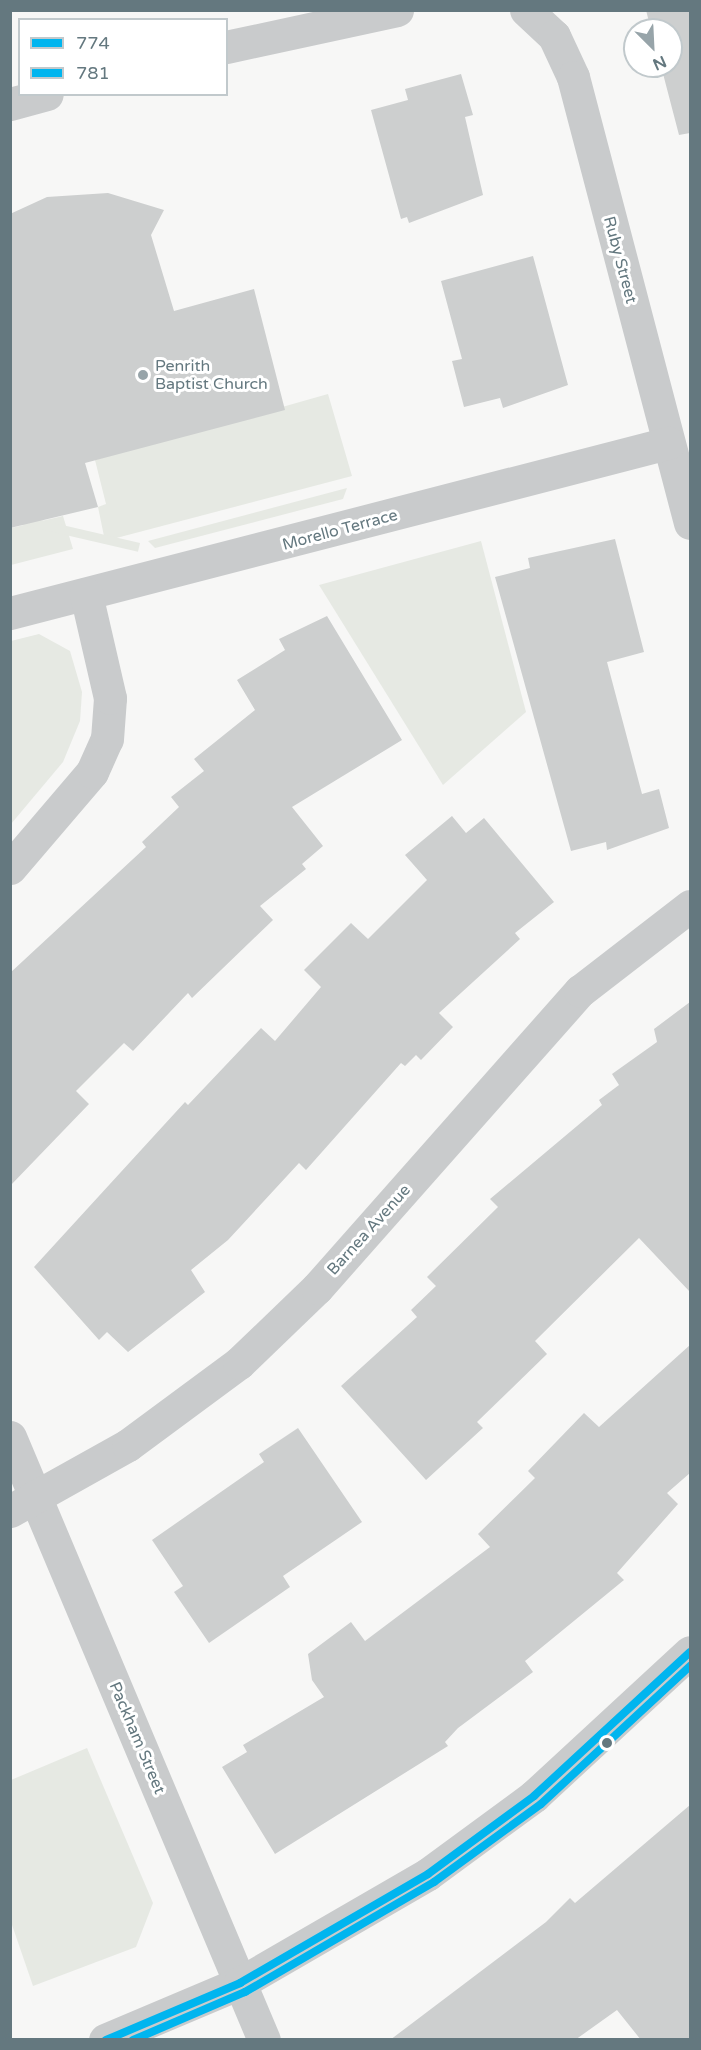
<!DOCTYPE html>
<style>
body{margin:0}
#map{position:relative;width:701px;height:2050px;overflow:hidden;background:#f7f7f6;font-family:"Varela Round",sans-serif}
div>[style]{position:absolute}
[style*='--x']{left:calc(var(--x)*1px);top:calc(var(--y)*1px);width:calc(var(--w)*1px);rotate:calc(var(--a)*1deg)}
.green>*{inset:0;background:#e6e9e3;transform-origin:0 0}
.building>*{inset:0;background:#cdcfcf}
.minor>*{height:33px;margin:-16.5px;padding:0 16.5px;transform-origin:16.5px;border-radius:16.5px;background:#c9cbcc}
.tertiary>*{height:33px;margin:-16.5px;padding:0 16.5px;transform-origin:16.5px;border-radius:16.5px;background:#c9cbcc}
.bus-1>*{height:8px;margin:-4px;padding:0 4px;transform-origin:4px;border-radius:4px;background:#00b5ef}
.bus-2>*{height:8px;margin:-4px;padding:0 4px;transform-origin:4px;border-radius:4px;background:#00b5ef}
.dots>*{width:16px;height:16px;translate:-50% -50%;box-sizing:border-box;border:3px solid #fff;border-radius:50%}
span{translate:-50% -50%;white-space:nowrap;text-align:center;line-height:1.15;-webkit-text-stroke:6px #fff;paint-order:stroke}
.street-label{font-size:16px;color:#64787f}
.poi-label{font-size:16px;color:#64787f}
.left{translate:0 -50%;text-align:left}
.frame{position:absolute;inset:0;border:12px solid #64787f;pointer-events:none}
.legend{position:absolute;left:18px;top:18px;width:210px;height:78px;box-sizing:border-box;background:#fff;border:2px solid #c1c9cc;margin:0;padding:8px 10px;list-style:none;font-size:18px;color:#64787f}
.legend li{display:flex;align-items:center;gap:12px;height:30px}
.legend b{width:30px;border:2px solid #c1c9cc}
.north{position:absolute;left:623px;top:18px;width:60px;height:60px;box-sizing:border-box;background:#fff;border:2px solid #c1c9cc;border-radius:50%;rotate:156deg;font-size:16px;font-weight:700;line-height:24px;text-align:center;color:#64787f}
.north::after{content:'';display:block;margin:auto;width:21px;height:27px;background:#97a4a9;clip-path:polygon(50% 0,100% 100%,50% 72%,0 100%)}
</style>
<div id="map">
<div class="green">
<i style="clip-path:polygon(328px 394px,352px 476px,105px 541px,98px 507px,106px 504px,95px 460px)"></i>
<i style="clip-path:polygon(347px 488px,343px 499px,155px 548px,148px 541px)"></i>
<i style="clip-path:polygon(63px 516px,73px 549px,11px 565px,11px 528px)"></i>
<i style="clip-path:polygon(481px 541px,526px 712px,443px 785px,319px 585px)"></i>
<i style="left:140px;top:543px;width:9px;height:133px;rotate:103deg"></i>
<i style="clip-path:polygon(39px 634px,70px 651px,82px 692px,80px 721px,63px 762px,11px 824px,11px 641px)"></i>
<i style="clip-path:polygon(87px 1748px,153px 1903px,136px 1947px,33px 1986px,11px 1922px,11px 1780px)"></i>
</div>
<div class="building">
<i style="clip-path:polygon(646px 10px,690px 10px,690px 133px,679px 135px,661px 66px,671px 66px,671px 30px,651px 30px)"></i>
<i style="clip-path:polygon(461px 74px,473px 115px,465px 117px,483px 195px,409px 223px,407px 217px,401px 219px,371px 110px,408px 100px,405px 89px)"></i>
<i style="clip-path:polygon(108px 193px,164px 210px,151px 235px,174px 311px,254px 289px,285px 410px,85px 463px,98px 507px,10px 528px,10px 214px,47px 197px)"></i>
<i style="clip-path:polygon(533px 256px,568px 385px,503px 408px,500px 398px,464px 407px,452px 361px,462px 359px,441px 281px)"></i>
<i style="clip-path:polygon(615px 539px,644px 652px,607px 662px,642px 794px,659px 789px,669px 828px,607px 850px,606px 842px,571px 851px,495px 577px,530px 568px,528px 558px)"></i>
<i style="clip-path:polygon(327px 616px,402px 740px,292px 807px,323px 846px,302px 864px,306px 869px,260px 906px,273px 920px,192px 998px,188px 993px,133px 1051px,124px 1043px,76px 1091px,89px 1104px,10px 1186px,10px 973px,146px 847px,142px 842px,179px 807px,171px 797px,204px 771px,194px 759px,255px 710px,237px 680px,285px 650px,279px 639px)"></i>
<i style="clip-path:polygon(452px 816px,466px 833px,484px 818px,554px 902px,515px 933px,520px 939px,439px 1013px,453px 1027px,421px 1060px,416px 1055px,405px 1066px,401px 1063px,306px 1170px,299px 1163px,228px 1240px,191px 1270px,205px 1292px,128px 1352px,107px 1332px,99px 1340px,34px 1267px,185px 1102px,188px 1105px,261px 1028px,275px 1041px,321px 987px,304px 970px,351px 923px,368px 939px,427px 880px,405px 855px)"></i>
<i style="clip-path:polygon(690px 1002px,690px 1292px,639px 1238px,535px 1341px,547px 1354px,477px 1422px,483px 1428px,426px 1480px,341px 1386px,417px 1317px,411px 1310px,436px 1286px,427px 1277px,498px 1207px,490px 1199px,602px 1105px,599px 1100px,619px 1085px,612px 1074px,657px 1042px,654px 1029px)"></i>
<i style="clip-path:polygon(690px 1345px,690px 1473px,667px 1493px,678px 1504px,617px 1573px,624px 1580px,525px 1661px,533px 1672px,458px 1728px,445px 1742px,448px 1746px,275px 1854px,222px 1767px,247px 1752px,243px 1745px,324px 1697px,312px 1680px,308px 1654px,351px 1622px,365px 1641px,490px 1547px,478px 1534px,535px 1478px,528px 1471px,584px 1413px,599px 1427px)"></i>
<i style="clip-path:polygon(298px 1428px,362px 1522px,283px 1576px,290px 1587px,209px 1643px,174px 1592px,183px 1586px,152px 1540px,264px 1462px,259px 1454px)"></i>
<i style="clip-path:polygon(690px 1805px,690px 2040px,641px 2040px,617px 2010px,575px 2040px,390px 2040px,546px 1922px,570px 1898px,575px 1903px)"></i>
</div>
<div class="minor">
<i style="--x:526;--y:10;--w:38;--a:43"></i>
<i style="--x:554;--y:36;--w:45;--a:65.1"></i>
<i style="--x:573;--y:77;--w:461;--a:75.3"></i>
<i style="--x:226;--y:47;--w:175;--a:-12.2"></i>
<i style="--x:10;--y:104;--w:38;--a:-15"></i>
<i style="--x:10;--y:613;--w:680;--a:-14.49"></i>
<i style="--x:10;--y:868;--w:126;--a:-49.5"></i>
<i style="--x:92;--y:772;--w:36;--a:-66"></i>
<i style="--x:107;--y:739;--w:41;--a:-85.8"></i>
<i style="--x:110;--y:698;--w:107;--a:-103"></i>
<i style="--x:10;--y:1437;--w:654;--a:67.16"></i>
<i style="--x:10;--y:1511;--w:135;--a:-29.2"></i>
<i style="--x:128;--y:1445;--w:138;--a:-36.5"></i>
<i style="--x:239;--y:1363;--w:108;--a:-43.9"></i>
<i style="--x:317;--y:1288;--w:397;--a:-48.5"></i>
<i style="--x:580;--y:991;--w:139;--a:-37.7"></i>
</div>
<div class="tertiary">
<i style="--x:105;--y:2040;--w:147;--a:-22.9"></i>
<i style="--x:240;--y:1983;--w:217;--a:-30.1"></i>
<i style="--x:428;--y:1874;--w:132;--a:-36.3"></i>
<i style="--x:534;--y:1796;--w:212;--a:-42.7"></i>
</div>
<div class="bus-1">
<i style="--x:106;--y:2040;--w:146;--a:-23"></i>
<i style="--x:240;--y:1983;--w:217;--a:-30.1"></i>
<i style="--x:428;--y:1874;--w:132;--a:-36.3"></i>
<i style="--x:534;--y:1796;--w:212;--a:-42.7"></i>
</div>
<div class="bus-2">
<i style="--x:133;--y:2040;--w:122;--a:-23.2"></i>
<i style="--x:245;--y:1992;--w:219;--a:-30.2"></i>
<i style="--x:434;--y:1882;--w:132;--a:-36.1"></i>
<i style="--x:541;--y:1804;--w:203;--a:-42.8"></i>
</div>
<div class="dots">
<i style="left:143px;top:375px;background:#97a4a9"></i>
<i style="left:607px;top:1743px;background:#64787f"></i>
</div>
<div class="street-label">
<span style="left:620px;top:260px;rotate:75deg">Ruby Street</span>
<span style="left:340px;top:530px;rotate:-15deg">Morello Terrace</span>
<span style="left:369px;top:1230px;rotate:-48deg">Barnea Avenue</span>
<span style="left:137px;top:1738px;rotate:67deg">Packham Street</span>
</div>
<div class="poi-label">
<span class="left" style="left:155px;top:375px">Penrith<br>Baptist Church</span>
</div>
<div class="frame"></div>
<ul class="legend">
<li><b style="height:8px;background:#00b5ef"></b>774</li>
<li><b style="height:8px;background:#00b5ef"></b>781</li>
</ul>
<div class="north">N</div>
</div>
